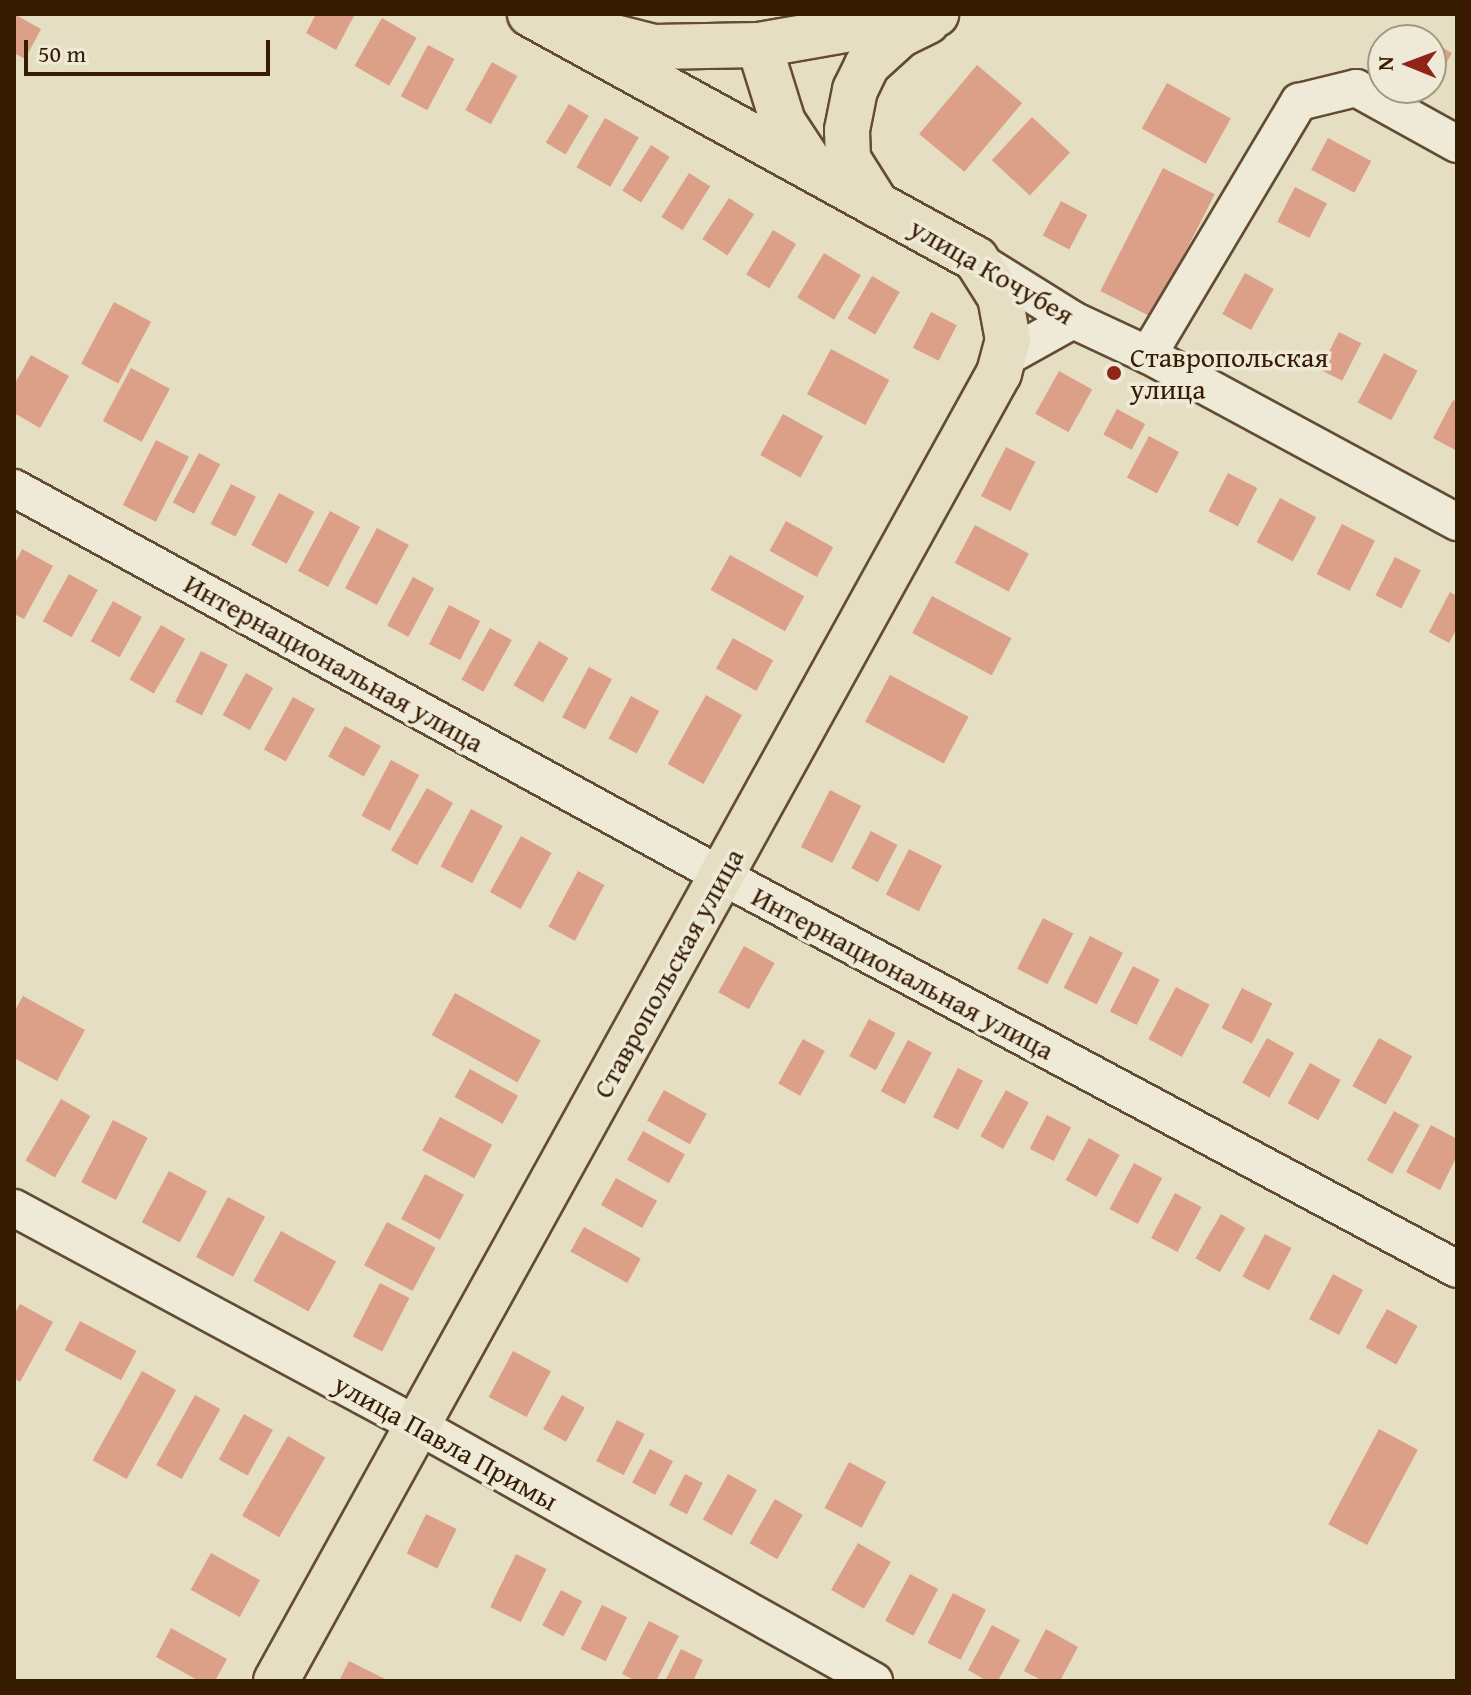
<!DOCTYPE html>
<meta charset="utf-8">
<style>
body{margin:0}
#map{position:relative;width:1471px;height:1695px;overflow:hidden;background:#e6dec3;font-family:"Gentium Book Plus",serif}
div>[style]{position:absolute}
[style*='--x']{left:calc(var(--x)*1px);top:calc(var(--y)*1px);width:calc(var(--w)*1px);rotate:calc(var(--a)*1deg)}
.building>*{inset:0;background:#dca088;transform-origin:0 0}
.roads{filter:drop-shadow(2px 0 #634c31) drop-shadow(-2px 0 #634c31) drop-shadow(0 2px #634c31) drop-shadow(0 -2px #634c31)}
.minor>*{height:36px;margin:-18px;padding:0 18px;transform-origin:18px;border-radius:18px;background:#efead8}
.major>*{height:44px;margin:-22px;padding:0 22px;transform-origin:22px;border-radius:22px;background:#e6dec3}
.dots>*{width:22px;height:22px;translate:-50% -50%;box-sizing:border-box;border:4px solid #efead8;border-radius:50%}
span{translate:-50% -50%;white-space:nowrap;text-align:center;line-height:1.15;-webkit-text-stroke:7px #efead8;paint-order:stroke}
.street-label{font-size:28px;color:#371c00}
.poi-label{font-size:28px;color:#371c00}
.left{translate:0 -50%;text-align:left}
.frame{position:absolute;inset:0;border:16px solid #371c00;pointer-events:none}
.north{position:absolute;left:1367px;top:24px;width:80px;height:80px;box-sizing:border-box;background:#efead8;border:2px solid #a59882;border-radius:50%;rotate:271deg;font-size:22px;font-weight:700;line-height:32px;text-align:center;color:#371c00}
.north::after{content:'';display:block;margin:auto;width:28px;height:36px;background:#8f2418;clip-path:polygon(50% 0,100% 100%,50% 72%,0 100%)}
.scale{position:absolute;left:24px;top:40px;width:246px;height:36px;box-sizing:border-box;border:4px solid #371c00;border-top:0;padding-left:10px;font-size:24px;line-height:28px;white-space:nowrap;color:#371c00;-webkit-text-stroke:6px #efead8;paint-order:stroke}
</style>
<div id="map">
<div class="building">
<i style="clip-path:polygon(14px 14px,41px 29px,25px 59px,14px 53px)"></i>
<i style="clip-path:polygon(316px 14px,355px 14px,336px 50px,306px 33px)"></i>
<i style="left:382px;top:18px;width:40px;height:55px;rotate:30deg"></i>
<i style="clip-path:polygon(1431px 41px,1452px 53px,1431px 90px)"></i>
<i style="left:428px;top:45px;width:30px;height:58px;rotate:28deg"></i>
<i style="left:492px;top:62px;width:29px;height:55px;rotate:29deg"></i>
<i style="left:977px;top:65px;width:59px;height:90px;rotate:40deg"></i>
<i style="left:1167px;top:83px;width:73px;height:52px;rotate:29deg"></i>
<i style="left:569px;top:104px;width:23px;height:45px;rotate:31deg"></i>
<i style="left:1032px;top:117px;width:52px;height:59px;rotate:43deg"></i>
<i style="left:605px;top:118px;width:39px;height:57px;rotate:30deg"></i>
<i style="left:1328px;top:138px;width:49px;height:36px;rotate:28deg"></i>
<i style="left:651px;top:145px;width:22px;height:54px;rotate:32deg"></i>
<i style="left:1163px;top:168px;width:58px;height:138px;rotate:27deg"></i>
<i style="left:689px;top:173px;width:25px;height:52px;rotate:32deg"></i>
<i style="left:1295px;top:187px;width:36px;height:39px;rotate:27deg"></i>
<i style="left:729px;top:198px;width:30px;height:49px;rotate:33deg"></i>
<i style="left:1061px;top:201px;width:30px;height:39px;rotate:28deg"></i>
<i style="left:773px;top:230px;width:27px;height:52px;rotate:31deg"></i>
<i style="left:824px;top:253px;width:43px;height:52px;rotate:31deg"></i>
<i style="left:1245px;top:273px;width:33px;height:47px;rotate:29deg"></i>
<i style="left:872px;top:276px;width:32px;height:49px;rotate:30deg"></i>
<i style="left:114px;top:302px;width:42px;height:70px;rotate:28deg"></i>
<i style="left:931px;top:312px;width:29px;height:40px;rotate:27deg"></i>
<i style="left:1339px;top:332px;width:25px;height:42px;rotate:27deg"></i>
<i style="left:831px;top:349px;width:66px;height:51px;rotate:28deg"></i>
<i style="left:1384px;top:353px;width:38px;height:56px;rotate:28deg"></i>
<i style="clip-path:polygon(31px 355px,69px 376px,40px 428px,14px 413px,14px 385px)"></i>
<i style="left:131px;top:368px;width:44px;height:60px;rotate:28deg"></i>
<i style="left:1059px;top:371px;width:38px;height:49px;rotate:29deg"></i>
<i style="clip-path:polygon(1453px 400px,1457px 402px,1457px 451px,1433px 438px)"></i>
<i style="left:1117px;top:409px;width:32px;height:29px;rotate:28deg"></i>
<i style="left:783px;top:414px;width:46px;height:47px;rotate:29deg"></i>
<i style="left:1149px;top:436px;width:34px;height:47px;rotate:28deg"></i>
<i style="left:156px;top:440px;width:37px;height:73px;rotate:27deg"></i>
<i style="left:1006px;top:447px;width:33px;height:55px;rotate:27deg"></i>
<i style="left:199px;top:453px;width:24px;height:56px;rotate:28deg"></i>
<i style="left:1228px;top:473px;width:33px;height:43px;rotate:27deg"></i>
<i style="left:231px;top:484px;width:28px;height:45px;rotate:27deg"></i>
<i style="left:279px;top:493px;width:40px;height:59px;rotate:28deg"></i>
<i style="left:1280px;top:498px;width:41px;height:50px;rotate:28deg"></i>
<i style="left:330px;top:511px;width:34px;height:68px;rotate:28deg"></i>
<i style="left:786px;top:521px;width:54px;height:34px;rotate:29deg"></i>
<i style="left:1342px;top:524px;width:37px;height:56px;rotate:27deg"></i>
<i style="left:975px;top:525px;width:61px;height:43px;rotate:28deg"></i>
<i style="left:377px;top:528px;width:36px;height:68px;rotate:28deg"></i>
<i style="clip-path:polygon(22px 549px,53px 566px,24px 619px,14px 614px,14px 565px)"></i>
<i style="left:730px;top:555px;width:85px;height:40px;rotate:29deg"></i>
<i style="left:1395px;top:557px;width:29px;height:43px;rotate:27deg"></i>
<i style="left:69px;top:574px;width:33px;height:54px;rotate:29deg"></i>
<i style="left:413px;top:577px;width:24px;height:55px;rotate:28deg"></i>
<i style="clip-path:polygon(1450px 592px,1457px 596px,1457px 628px,1449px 643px,1429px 632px)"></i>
<i style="left:932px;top:596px;width:90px;height:42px;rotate:28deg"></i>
<i style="left:113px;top:601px;width:33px;height:46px;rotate:29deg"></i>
<i style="left:449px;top:605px;width:35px;height:44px;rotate:27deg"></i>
<i style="left:161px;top:625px;width:28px;height:63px;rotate:30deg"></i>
<i style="left:490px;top:628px;width:25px;height:59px;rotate:29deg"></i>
<i style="left:733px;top:638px;width:46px;height:35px;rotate:29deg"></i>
<i style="left:539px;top:641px;width:34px;height:51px;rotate:30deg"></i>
<i style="left:201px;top:651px;width:30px;height:57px;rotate:27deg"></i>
<i style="left:589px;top:667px;width:26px;height:57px;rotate:28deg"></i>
<i style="left:246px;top:673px;width:31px;height:48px;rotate:29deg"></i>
<i style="left:890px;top:675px;width:89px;height:53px;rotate:28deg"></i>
<i style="left:706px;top:695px;width:41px;height:79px;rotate:29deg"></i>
<i style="left:631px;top:696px;width:32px;height:48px;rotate:28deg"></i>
<i style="left:293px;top:697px;width:25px;height:60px;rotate:29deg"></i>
<i style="left:345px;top:726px;width:41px;height:35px;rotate:29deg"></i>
<i style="left:391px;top:760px;width:32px;height:63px;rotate:28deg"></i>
<i style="left:427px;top:788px;width:30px;height:72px;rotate:30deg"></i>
<i style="left:830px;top:790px;width:35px;height:64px;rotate:27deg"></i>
<i style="left:471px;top:809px;width:36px;height:65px;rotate:28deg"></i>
<i style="left:871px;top:831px;width:30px;height:42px;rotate:28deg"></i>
<i style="left:521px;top:836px;width:35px;height:64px;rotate:29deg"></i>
<i style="left:909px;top:849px;width:37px;height:51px;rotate:27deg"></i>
<i style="left:578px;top:871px;width:30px;height:63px;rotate:28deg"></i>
<i style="left:1043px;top:918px;width:34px;height:57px;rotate:27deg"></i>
<i style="left:1090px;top:936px;width:37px;height:58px;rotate:27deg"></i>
<i style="left:744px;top:946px;width:35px;height:53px;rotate:29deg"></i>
<i style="left:1133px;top:966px;width:30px;height:51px;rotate:27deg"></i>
<i style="left:1176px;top:987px;width:38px;height:59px;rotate:28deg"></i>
<i style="left:1242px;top:988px;width:34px;height:45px;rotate:27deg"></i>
<i style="left:455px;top:993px;width:98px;height:48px;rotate:29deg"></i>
<i style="clip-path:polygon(23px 996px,85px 1030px,57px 1081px,14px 1058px,14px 1012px)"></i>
<i style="left:869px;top:1019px;width:30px;height:42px;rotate:28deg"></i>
<i style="left:1267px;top:1038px;width:31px;height:51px;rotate:29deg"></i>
<i style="left:1379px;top:1038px;width:38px;height:55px;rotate:29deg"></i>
<i style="left:803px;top:1039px;width:25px;height:51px;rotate:29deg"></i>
<i style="left:908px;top:1040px;width:27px;height:58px;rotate:28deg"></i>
<i style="left:1310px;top:1063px;width:35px;height:46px;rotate:29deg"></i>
<i style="left:958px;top:1068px;width:28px;height:55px;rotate:27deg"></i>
<i style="left:470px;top:1069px;width:55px;height:32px;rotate:29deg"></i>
<i style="left:664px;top:1090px;width:49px;height:35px;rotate:29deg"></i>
<i style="left:1006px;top:1090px;width:26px;height:53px;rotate:29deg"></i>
<i style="left:61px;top:1099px;width:34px;height:71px;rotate:30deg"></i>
<i style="left:1394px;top:1111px;width:29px;height:56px;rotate:29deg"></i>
<i style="left:1047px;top:1115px;width:27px;height:38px;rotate:27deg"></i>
<i style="left:440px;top:1117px;width:59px;height:38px;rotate:28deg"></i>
<i style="left:113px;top:1120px;width:39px;height:70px;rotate:27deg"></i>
<i style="clip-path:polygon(1431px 1125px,1457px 1139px,1457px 1156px,1440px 1190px,1406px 1172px)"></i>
<i style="left:643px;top:1131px;width:48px;height:33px;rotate:29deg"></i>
<i style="left:1089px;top:1138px;width:35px;height:48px;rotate:29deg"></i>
<i style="left:1134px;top:1163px;width:32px;height:52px;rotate:28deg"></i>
<i style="left:169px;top:1171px;width:43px;height:58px;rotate:28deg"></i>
<i style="left:425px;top:1174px;width:44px;height:51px;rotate:28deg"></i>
<i style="left:616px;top:1178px;width:47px;height:31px;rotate:29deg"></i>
<i style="left:1175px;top:1193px;width:30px;height:51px;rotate:28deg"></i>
<i style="left:228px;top:1197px;width:42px;height:68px;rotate:28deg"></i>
<i style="left:1221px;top:1214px;width:28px;height:51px;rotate:30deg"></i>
<i style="left:387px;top:1222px;width:55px;height:49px;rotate:28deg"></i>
<i style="left:584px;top:1227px;width:65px;height:28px;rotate:29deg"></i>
<i style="left:281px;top:1231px;width:63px;height:57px;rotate:29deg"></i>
<i style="left:1265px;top:1234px;width:30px;height:48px;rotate:28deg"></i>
<i style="left:1333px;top:1274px;width:34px;height:51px;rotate:28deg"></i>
<i style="left:380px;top:1283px;width:33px;height:60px;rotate:27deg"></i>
<i style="clip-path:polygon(20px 1304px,53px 1322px,20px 1382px,14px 1378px,14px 1315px)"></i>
<i style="left:1387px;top:1309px;width:35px;height:44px;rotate:29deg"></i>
<i style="left:80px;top:1321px;width:64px;height:33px;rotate:28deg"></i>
<i style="left:513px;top:1351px;width:43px;height:52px;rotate:28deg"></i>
<i style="left:142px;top:1371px;width:39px;height:102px;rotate:29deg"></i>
<i style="left:195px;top:1395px;width:29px;height:80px;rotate:29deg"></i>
<i style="left:562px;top:1395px;width:26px;height:39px;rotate:29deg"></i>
<i style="left:244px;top:1414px;width:33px;height:52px;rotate:29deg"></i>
<i style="left:617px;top:1420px;width:31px;height:46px;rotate:27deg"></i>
<i style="left:1379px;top:1429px;width:44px;height:108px;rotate:28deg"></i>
<i style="left:288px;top:1436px;width:43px;height:92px;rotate:30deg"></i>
<i style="left:650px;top:1449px;width:26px;height:38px;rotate:28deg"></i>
<i style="left:849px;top:1462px;width:42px;height:52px;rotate:28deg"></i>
<i style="left:685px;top:1474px;width:20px;height:35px;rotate:27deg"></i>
<i style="left:728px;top:1474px;width:33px;height:52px;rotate:29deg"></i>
<i style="left:775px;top:1499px;width:32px;height:51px;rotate:30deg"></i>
<i style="left:426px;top:1514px;width:34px;height:44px;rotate:26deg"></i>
<i style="left:858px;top:1543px;width:38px;height:54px;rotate:30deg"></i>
<i style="left:211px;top:1553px;width:56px;height:42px;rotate:29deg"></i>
<i style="left:516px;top:1554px;width:34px;height:59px;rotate:26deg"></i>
<i style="left:910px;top:1574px;width:32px;height:53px;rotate:28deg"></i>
<i style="left:561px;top:1590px;width:24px;height:40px;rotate:28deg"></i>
<i style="left:953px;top:1593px;width:37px;height:56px;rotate:27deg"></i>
<i style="left:602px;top:1605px;width:28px;height:49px;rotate:26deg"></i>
<i style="clip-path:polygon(649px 1621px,679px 1636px,656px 1681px,636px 1681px,622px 1674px)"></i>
<i style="clip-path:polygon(992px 1625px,1020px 1640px,998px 1681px,987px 1681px,968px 1670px)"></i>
<i style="clip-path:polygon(171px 1628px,227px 1659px,215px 1681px,199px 1681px,156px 1657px)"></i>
<i style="clip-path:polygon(1046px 1629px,1078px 1647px,1060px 1681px,1043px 1681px,1024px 1671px)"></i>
<i style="clip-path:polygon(681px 1649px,703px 1660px,693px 1681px,665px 1681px)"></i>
<i style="clip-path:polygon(349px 1661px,389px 1681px,339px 1681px)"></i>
</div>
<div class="roads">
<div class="minor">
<i style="--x:977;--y:260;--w:113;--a:32"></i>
<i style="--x:1073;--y:320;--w:83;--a:25"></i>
<i style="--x:1148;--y:355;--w:351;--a:28.4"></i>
<i style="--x:1148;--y:355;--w:295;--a:-59.2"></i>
<i style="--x:1299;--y:102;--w:59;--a:-13.8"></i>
<i style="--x:1356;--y:88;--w:115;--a:29"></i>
<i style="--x:1003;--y:359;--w:80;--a:-29.1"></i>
<i style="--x:14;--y:488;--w:807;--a:28.72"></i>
<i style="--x:722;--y:876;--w:833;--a:28.13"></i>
<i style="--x:14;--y:1208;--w:458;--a:28.3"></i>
<i style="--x:417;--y:1425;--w:524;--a:29.26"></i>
</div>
<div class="major">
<i style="--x:595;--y:32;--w:61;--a:14.3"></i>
<i style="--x:654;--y:47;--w:105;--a:-1.1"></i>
<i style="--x:759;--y:45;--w:180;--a:-9.9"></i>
<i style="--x:759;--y:45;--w:81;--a:72.7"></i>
<i style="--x:783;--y:122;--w:53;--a:56.6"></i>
<i style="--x:877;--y:205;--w:54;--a:-122.2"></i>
<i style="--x:848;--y:159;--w:29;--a:-92"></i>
<i style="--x:847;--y:130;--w:41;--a:-78.7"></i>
<i style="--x:855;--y:90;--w:28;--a:-64"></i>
<i style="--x:867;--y:65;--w:45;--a:-42.3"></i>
<i style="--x:900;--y:35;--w:30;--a:-26"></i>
<i style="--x:276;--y:1681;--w:1495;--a:-61.07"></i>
<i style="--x:999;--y:373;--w:34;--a:-75"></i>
<i style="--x:1008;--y:340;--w:44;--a:-100.5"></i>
<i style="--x:1000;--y:297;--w:45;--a:-122.3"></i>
<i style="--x:976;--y:259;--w:509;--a:-151.22"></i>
</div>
</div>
<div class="dots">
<i style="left:1114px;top:373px;background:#8f2418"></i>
</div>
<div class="street-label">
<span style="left:992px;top:271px;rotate:30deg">улица Кочубея</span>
<span style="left:334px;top:663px;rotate:29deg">Интернациональная улица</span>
<span style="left:668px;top:973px;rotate:-61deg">Ставропольская улица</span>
<span style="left:903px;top:973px;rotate:28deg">Интернациональная улица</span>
<span style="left:446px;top:1442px;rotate:29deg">улица Павла Примы</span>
</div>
<div class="poi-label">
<span class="left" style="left:1130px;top:373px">Ставропольская<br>улица</span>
</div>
<div class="frame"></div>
<div class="north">N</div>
<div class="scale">50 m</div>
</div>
